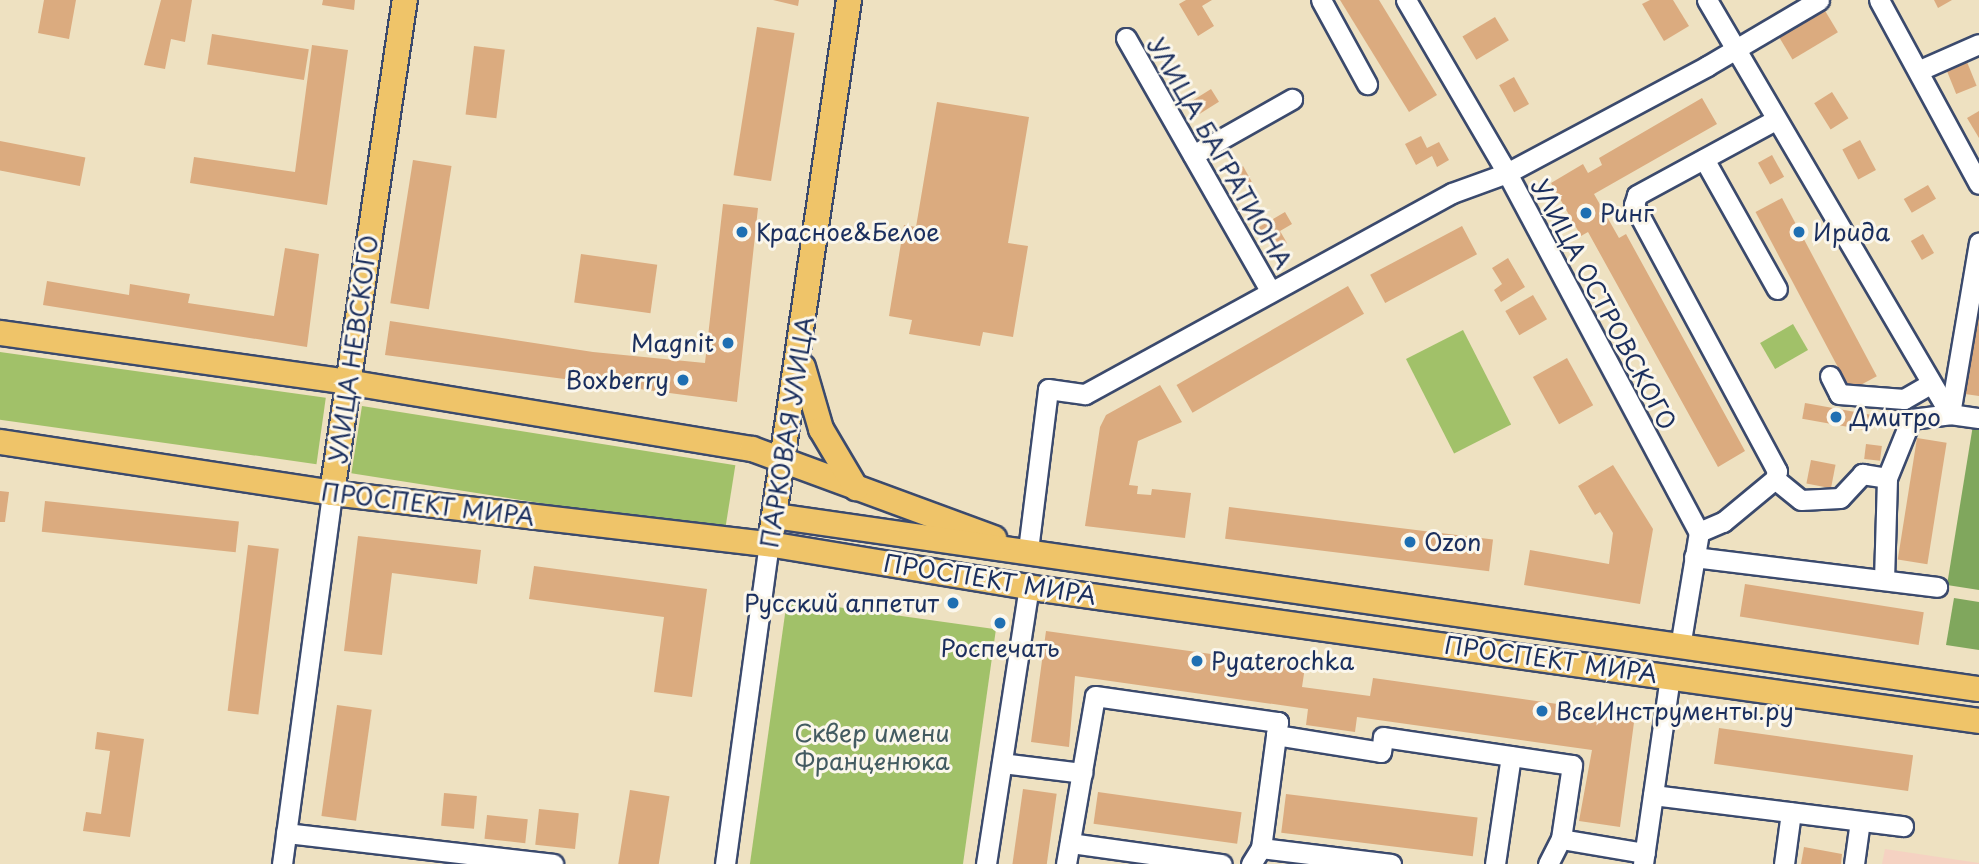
<!DOCTYPE html>
<meta charset="utf-8">
<style>
body{margin:0}
#map{position:relative;width:1979px;height:864px;overflow:hidden;background:#eee1c1;font-family:"Playpen Sans",sans-serif}
div>[style]{position:absolute}
[style*='--x']{left:calc(var(--x)*1px);top:calc(var(--y)*1px);width:calc(var(--w)*1px);rotate:calc(var(--a)*1deg)}
.built>*{inset:0;background:#f5d2c2}
.green>*{inset:0;background:#a1c169;transform-origin:0 0}
.forest>*{inset:0;background:#80a75d}
.building>*{inset:0;background:#dbab7f;transform-origin:0 0}
.roads{filter:drop-shadow(2px 0 #3b4a6d) drop-shadow(-2px 0 #3b4a6d) drop-shadow(0 2px #3b4a6d) drop-shadow(0 -2px #3b4a6d)}
.minor>*{height:19px;margin:-9.5px;padding:0 9.5px;transform-origin:9.5px;border-radius:9.5px;background:#fff}
.major>*{height:24px;margin:-12px;padding:0 12px;transform-origin:12px;border-radius:12px;background:#efc469}
.dots>*{width:19px;height:19px;translate:-50% -50%;box-sizing:border-box;border:4px solid #fbf7ec;border-radius:50%}
span{translate:-50% -50%;white-space:nowrap;text-align:center;line-height:1.15;-webkit-text-stroke:6px #fbf7ec;paint-order:stroke}
.street-label{font-size:24px;color:#1b2f5e}
.poi-label{font-size:24px;color:#1b2f5e}
.left{translate:0 -50%;text-align:left}
.right{translate:-100% -50%;text-align:right}
.park-label{font-size:24px;color:#435b61}
</style>
<div id="map">
<div class="built">
<i style="clip-path:polygon(1885px 849px,1979px 863px,1979px 864px,1882px 864px)"></i>
</div>
<div class="green">
<i style="left:1793px;top:324px;width:30px;height:38px;rotate:60deg"></i>
<i style="left:1463px;top:330px;width:106px;height:64px;rotate:63deg"></i>
<i style="left:0;top:352px;width:329px;height:67px;rotate:8deg"></i>
<i style="left:362px;top:406px;width:378px;height:68px;rotate:9deg"></i>
<i style="left:787px;top:600px;width:211px;height:267px;rotate:8deg"></i>
</div>
<div class="forest">
<i style="clip-path:polygon(1973px 425px,1979px 426px,1979px 590px,1947px 585px)"></i>
<i style="clip-path:polygon(1954px 598px,1979px 602px,1979px 650px,1946px 645px)"></i>
</div>
<div class="building">
<i style="clip-path:polygon(44px 0,76px 0,69px 39px,38px 33px)"></i>
<i style="clip-path:polygon(161px 0,192px 0,185px 42px,171px 39px,165px 69px,144px 65px)"></i>
<i style="clip-path:polygon(323px 0,355px 0,354px 10px,322px 5px)"></i>
<i style="clip-path:polygon(773px 0,799px 0,798px 6px)"></i>
<i style="clip-path:polygon(1186px 0,1212px 0,1202px 6px,1214px 26px,1198px 36px,1179px 4px)"></i>
<i style="clip-path:polygon(1340px 0,1379px 0,1437px 95px,1409px 112px)"></i>
<i style="clip-path:polygon(1650px 0,1673px 0,1689px 26px,1664px 41px,1642px 4px)"></i>
<i style="clip-path:polygon(1934px 0,1952px 0,1938px 8px)"></i>
<i style="left:1824px;top:9px;width:27px;height:53px;rotate:59deg"></i>
<i style="left:1495px;top:17px;width:27px;height:38px;rotate:59deg"></i>
<i style="left:757px;top:27px;width:38px;height:150px;rotate:9deg"></i>
<i style="left:212px;top:34px;width:98px;height:31px;rotate:9deg"></i>
<i style="clip-path:polygon(312px 45px,348px 50px,327px 205px,190px 183px,194px 157px,295px 172px)"></i>
<i style="left:474px;top:46px;width:31px;height:69px;rotate:7deg"></i>
<i style="left:1965px;top:57px;width:31px;height:22px;rotate:68deg"></i>
<i style="left:1514px;top:77px;width:31px;height:17px;rotate:61deg"></i>
<i style="left:1211px;top:89px;width:15px;height:23px;rotate:58deg"></i>
<i style="left:1832px;top:92px;width:31px;height:21px;rotate:58deg"></i>
<i style="clip-path:polygon(1702px 98px,1717px 124px,1594px 194px,1619px 238px,1626px 234px,1745px 451px,1718px 467px,1588px 232px,1581px 236px,1551px 183px,1583px 164px,1588px 173px,1602px 165px,1599px 158px)"></i>
<i style="clip-path:polygon(937px 102px,1029px 117px,1008px 243px,1028px 246px,1013px 337px,983px 332px,980px 346px,909px 334px,912px 320px,889px 316px,904px 225px,916px 227px)"></i>
<i style="clip-path:polygon(1979px 111px,1979px 138px,1967px 118px)"></i>
<i style="clip-path:polygon(1421px 136px,1427px 148px,1439px 142px,1449px 160px,1437px 167px,1432px 156px,1416px 165px,1405px 144px)"></i>
<i style="left:1860px;top:140px;width:34px;height:20px;rotate:62deg"></i>
<i style="left:0;top:141px;width:87px;height:29px;rotate:11deg"></i>
<i style="left:1772px;top:155px;width:25px;height:16px;rotate:61deg"></i>
<i style="left:413px;top:160px;width:39px;height:145px;rotate:9deg"></i>
<i style="left:1243px;top:166px;width:18px;height:16px;rotate:61deg"></i>
<i style="left:1928px;top:185px;width:16px;height:28px;rotate:60deg"></i>
<i style="left:1782px;top:198px;width:202px;height:30px;rotate:62deg"></i>
<i style="clip-path:polygon(723px 204px,758px 208px,737px 402px,385px 355px,390px 321px,593px 352px,705px 363px)"></i>
<i style="clip-path:polygon(1285px 212px,1292px 224px,1280px 231px,1287px 243px,1273px 251px,1259px 227px)"></i>
<i style="left:1462px;top:226px;width:32px;height:104px;rotate:62deg"></i>
<i style="left:1923px;top:234px;width:22px;height:14px;rotate:60deg"></i>
<i style="clip-path:polygon(285px 248px,319px 254px,307px 347px,43px 305px,47px 281px,129px 295px,130px 284px,190px 294px,188px 303px,274px 316px)"></i>
<i style="left:581px;top:254px;width:77px;height:49px;rotate:8deg"></i>
<i style="clip-path:polygon(1508px 258px,1525px 287px,1501px 302px,1494px 290px,1502px 284px,1492px 268px)"></i>
<i style="left:1348px;top:286px;width:32px;height:198px;rotate:60deg"></i>
<i style="left:1533px;top:295px;width:28px;height:32px;rotate:60deg"></i>
<i style="clip-path:polygon(1971px 306px,1979px 307px,1979px 396px,1958px 393px)"></i>
<i style="left:1567px;top:358px;width:54px;height:39px;rotate:61deg"></i>
<i style="clip-path:polygon(1160px 385px,1182px 422px,1138px 441px,1129px 485px,1138px 486px,1137px 494px,1151px 495px,1152px 489px,1191px 493px,1185px 538px,1085px 526px,1100px 427px,1106px 415px)"></i>
<i style="left:1805px;top:403px;width:67px;height:16px;rotate:10deg"></i>
<i style="left:1917px;top:438px;width:30px;height:123px;rotate:9deg"></i>
<i style="left:1866px;top:444px;width:16px;height:15px;rotate:7deg"></i>
<i style="left:1811px;top:460px;width:25px;height:24px;rotate:11deg"></i>
<i style="clip-path:polygon(1613px 465px,1653px 529px,1640px 604px,1524px 585px,1530px 550px,1609px 564px,1613px 533px,1600px 512px,1595px 515px,1578px 486px)"></i>
<i style="clip-path:polygon(0 491px,9px 492px,5px 522px,0 522px)"></i>
<i style="left:45px;top:501px;width:195px;height:31px;rotate:6deg"></i>
<i style="left:1229px;top:507px;width:266px;height:32px;rotate:7deg"></i>
<i style="clip-path:polygon(358px 536px,481px 550px,477px 584px,392px 573px,382px 655px,344px 651px)"></i>
<i style="left:248px;top:545px;width:31px;height:167px;rotate:7deg"></i>
<i style="clip-path:polygon(534px 566px,707px 589px,692px 697px,654px 692px,664px 617px,529px 599px)"></i>
<i style="left:1745px;top:584px;width:181px;height:33px;rotate:9deg"></i>
<i style="clip-path:polygon(1046px 631px,1305px 667px,1302px 687px,1370px 696px,1373px 678px,1635px 715px,1620px 827px,1579px 821px,1592px 750px,1357px 717px,1355px 732px,1306px 725px,1308px 709px,1075px 676px,1069px 747px,1031px 742px)"></i>
<i style="left:337px;top:705px;width:35px;height:112px;rotate:8deg"></i>
<i style="left:1719px;top:728px;width:196px;height:36px;rotate:8deg"></i>
<i style="clip-path:polygon(97px 732px,144px 739px,130px 837px,83px 831px,86px 812px,101px 814px,110px 751px,95px 749px)"></i>
<i style="left:1023px;top:789px;width:34px;height:76px;rotate:8deg"></i>
<i style="left:630px;top:790px;width:40px;height:75px;rotate:9deg"></i>
<i style="left:1098px;top:792px;width:145px;height:32px;rotate:8deg"></i>
<i style="left:444px;top:793px;width:33px;height:33px;rotate:5deg"></i>
<i style="left:1286px;top:794px;width:193px;height:39px;rotate:7deg"></i>
<i style="left:539px;top:809px;width:40px;height:36px;rotate:6deg"></i>
<i style="left:487px;top:815px;width:41px;height:24px;rotate:6deg"></i>
<i style="clip-path:polygon(1804px 847px,1842px 854px,1841px 864px,1801px 864px)"></i>
</div>
<div class="roads">
<div class="minor">
<i style="--x:1321;--y:0;--w:96;--a:61.3"></i>
<i style="--x:1406;--y:0;--w:200;--a:59.7"></i>
<i style="--x:1507;--y:173;--w:407;--a:61.9"></i>
<i style="--x:1699;--y:532;--w:117;--a:99.4"></i>
<i style="--x:1707;--y:0;--w:480;--a:59.6"></i>
<i style="--x:1879;--y:0;--w:209;--a:61.5"></i>
<i style="--x:1126;--y:38;--w:292;--a:60.3"></i>
<i style="--x:1920;--y:70;--w:64;--a:-23.8"></i>
<i style="--x:1193;--y:155;--w:114;--a:-29.5"></i>
<i style="--x:1704;--y:159;--w:149;--a:60.7"></i>
<i style="--x:1830;--y:376;--w:20;--a:63"></i>
<i style="--x:1839;--y:394;--w:65;--a:4.4"></i>
<i style="--x:1904;--y:399;--w:30;--a:-30"></i>
<i style="--x:1950;--y:414;--w:174;--a:-80.4"></i>
<i style="--x:1775;--y:479;--w:33;--a:39"></i>
<i style="--x:1801;--y:500;--w:39;--a:-3"></i>
<i style="--x:1840;--y:498;--w:33;--a:-47"></i>
<i style="--x:1862;--y:474;--w:25;--a:9"></i>
<i style="--x:1699;--y:532;--w:26;--a:-23"></i>
<i style="--x:1723;--y:522;--w:67;--a:-39.6"></i>
<i style="--x:1775;--y:479;--w:8;--a:-76"></i>
<i style="--x:1777;--y:471;--w:302;--a:-118.3"></i>
<i style="--x:1634;--y:205;--w:10;--a:-73"></i>
<i style="--x:1637;--y:195;--w:157;--a:-28.5"></i>
<i style="--x:1028;--y:550;--w:162;--a:-82.9"></i>
<i style="--x:1048;--y:389;--w:37;--a:8"></i>
<i style="--x:1085;--y:394;--w:418;--a:-28.7"></i>
<i style="--x:1452;--y:193;--w:59;--a:-20"></i>
<i style="--x:1507;--y:173;--w:227;--a:-28.1"></i>
<i style="--x:1707;--y:66;--w:130;--a:-30.5"></i>
<i style="--x:1694;--y:557;--w:245;--a:7"></i>
<i style="--x:1884;--y:580;--w:102;--a:-88.3"></i>
<i style="--x:1887;--y:478;--w:64;--a:-67.9"></i>
<i style="--x:1911;--y:419;--w:39;--a:-7"></i>
<i style="--x:1950;--y:414;--w:29;--a:8"></i>
<i style="--x:1002;--y:763;--w:81;--a:7.1"></i>
<i style="--x:1653;--y:795;--w:252;--a:7.1"></i>
<i style="--x:286;--y:833;--w:269;--a:6.6"></i>
<i style="--x:1070;--y:843;--w:153;--a:7.9"></i>
<i style="--x:1261;--y:848;--w:114;--a:-82.4"></i>
<i style="--x:282;--y:864;--w:374;--a:-82.3"></i>
<i style="--x:725;--y:864;--w:323;--a:-82.2"></i>
<i style="--x:986;--y:864;--w:280;--a:-81.2"></i>
<i style="--x:1066;--y:864;--w:170;--a:-80.2"></i>
<i style="--x:1095;--y:696;--w:185;--a:8.1"></i>
<i style="--x:1278;--y:722;--w:13;--a:99"></i>
<i style="--x:1276;--y:735;--w:106;--a:9.2"></i>
<i style="--x:1381;--y:752;--w:15;--a:-82"></i>
<i style="--x:1383;--y:737;--w:191;--a:8.4"></i>
<i style="--x:1572;--y:765;--w:75;--a:98.5"></i>
<i style="--x:1561;--y:839;--w:85;--a:9.5"></i>
<i style="--x:1251;--y:864;--w:19;--a:-58"></i>
<i style="--x:1261;--y:848;--w:131;--a:7"></i>
<i style="--x:1495;--y:864;--w:109;--a:-81.6"></i>
<i style="--x:1548;--y:864;--w:28;--a:-63"></i>
<i style="--x:1643;--y:864;--w:190;--a:-81.8"></i>
<i style="--x:1784;--y:864;--w:52;--a:-82.3"></i>
<i style="--x:1854;--y:864;--w:43;--a:-82.1"></i>
</div>
<div class="major">
<i style="--x:0;--y:333;--w:350;--a:8"></i>
<i style="--x:347;--y:382;--w:411;--a:9.4"></i>
<i style="--x:752;--y:449;--w:258;--a:20.2"></i>
<i style="--x:803;--y:367;--w:65;--a:73.8"></i>
<i style="--x:821;--y:429;--w:69;--a:59.3"></i>
<i style="--x:0;--y:442;--w:336;--a:8.7"></i>
<i style="--x:332;--y:493;--w:440;--a:6.7"></i>
<i style="--x:769;--y:544;--w:276;--a:9.4"></i>
<i style="--x:1041;--y:589;--w:947;--a:8.01"></i>
<i style="--x:332;--y:493;--w:498;--a:-81.6"></i>
<i style="--x:775;--y:516;--w:1216;--a:8.18"></i>
<i style="--x:772;--y:529;--w:535;--a:-81.72"></i>
</div>
</div>
<div class="dots">
<i style="left:1586px;top:213px;background:#1f6fb2"></i>
<i style="left:742px;top:232px;background:#1f6fb2"></i>
<i style="left:1799px;top:232px;background:#1f6fb2"></i>
<i style="left:728px;top:343px;background:#1f6fb2"></i>
<i style="left:683px;top:380px;background:#1f6fb2"></i>
<i style="left:1836px;top:417px;background:#1f6fb2"></i>
<i style="left:1410px;top:542px;background:#1f6fb2"></i>
<i style="left:953px;top:603px;background:#1f6fb2"></i>
<i style="left:1000px;top:623px;background:#1f6fb2"></i>
<i style="left:1197px;top:661px;background:#1f6fb2"></i>
<i style="left:1542px;top:711px;background:#1f6fb2"></i>
</div>
<div class="street-label">
<span style="left:1220px;top:153px;rotate:60deg">УЛИЦА БАГРАТИОНА</span>
<span style="left:1604px;top:304px;rotate:62deg">УЛИЦА ОСТРОВСКОГО</span>
<span style="left:353px;top:349px;rotate:-82deg">УЛИЦА НЕВСКОГО</span>
<span style="left:787px;top:432px;rotate:-81deg">ПАРКОВАЯ УЛИЦА</span>
<span style="left:428px;top:504px;rotate:7deg">ПРОСПЕКТ МИРА</span>
<span style="left:990px;top:579px;rotate:9deg">ПРОСПЕКТ МИРА</span>
<span style="left:1551px;top:659px;rotate:8deg">ПРОСПЕКТ МИРА</span>
</div>
<div class="poi-label">
<span class="left" style="left:1600px;top:213px">Ринг</span>
<span class="left" style="left:756px;top:232px">Красное&amp;Белое</span>
<span class="left" style="left:1813px;top:232px">Ирида</span>
<span class="right" style="left:714px;top:343px">Magnit</span>
<span class="right" style="left:669px;top:380px">Boxberry</span>
<span class="left" style="left:1850px;top:417px">Дмитро</span>
<span class="left" style="left:1424px;top:542px">Ozon</span>
<span class="right" style="left:939px;top:603px">Русский аппетит</span>
<span style="left:1000px;top:648px">Роспечать</span>
<span class="left" style="left:1211px;top:661px">Pyaterochka</span>
<span class="left" style="left:1556px;top:711px">ВсеИнструменты.ру</span>
</div>
<div class="park-label">
<span style="left:872px;top:747px">Сквер имени<br>Франценюка</span>
</div>
</div>
